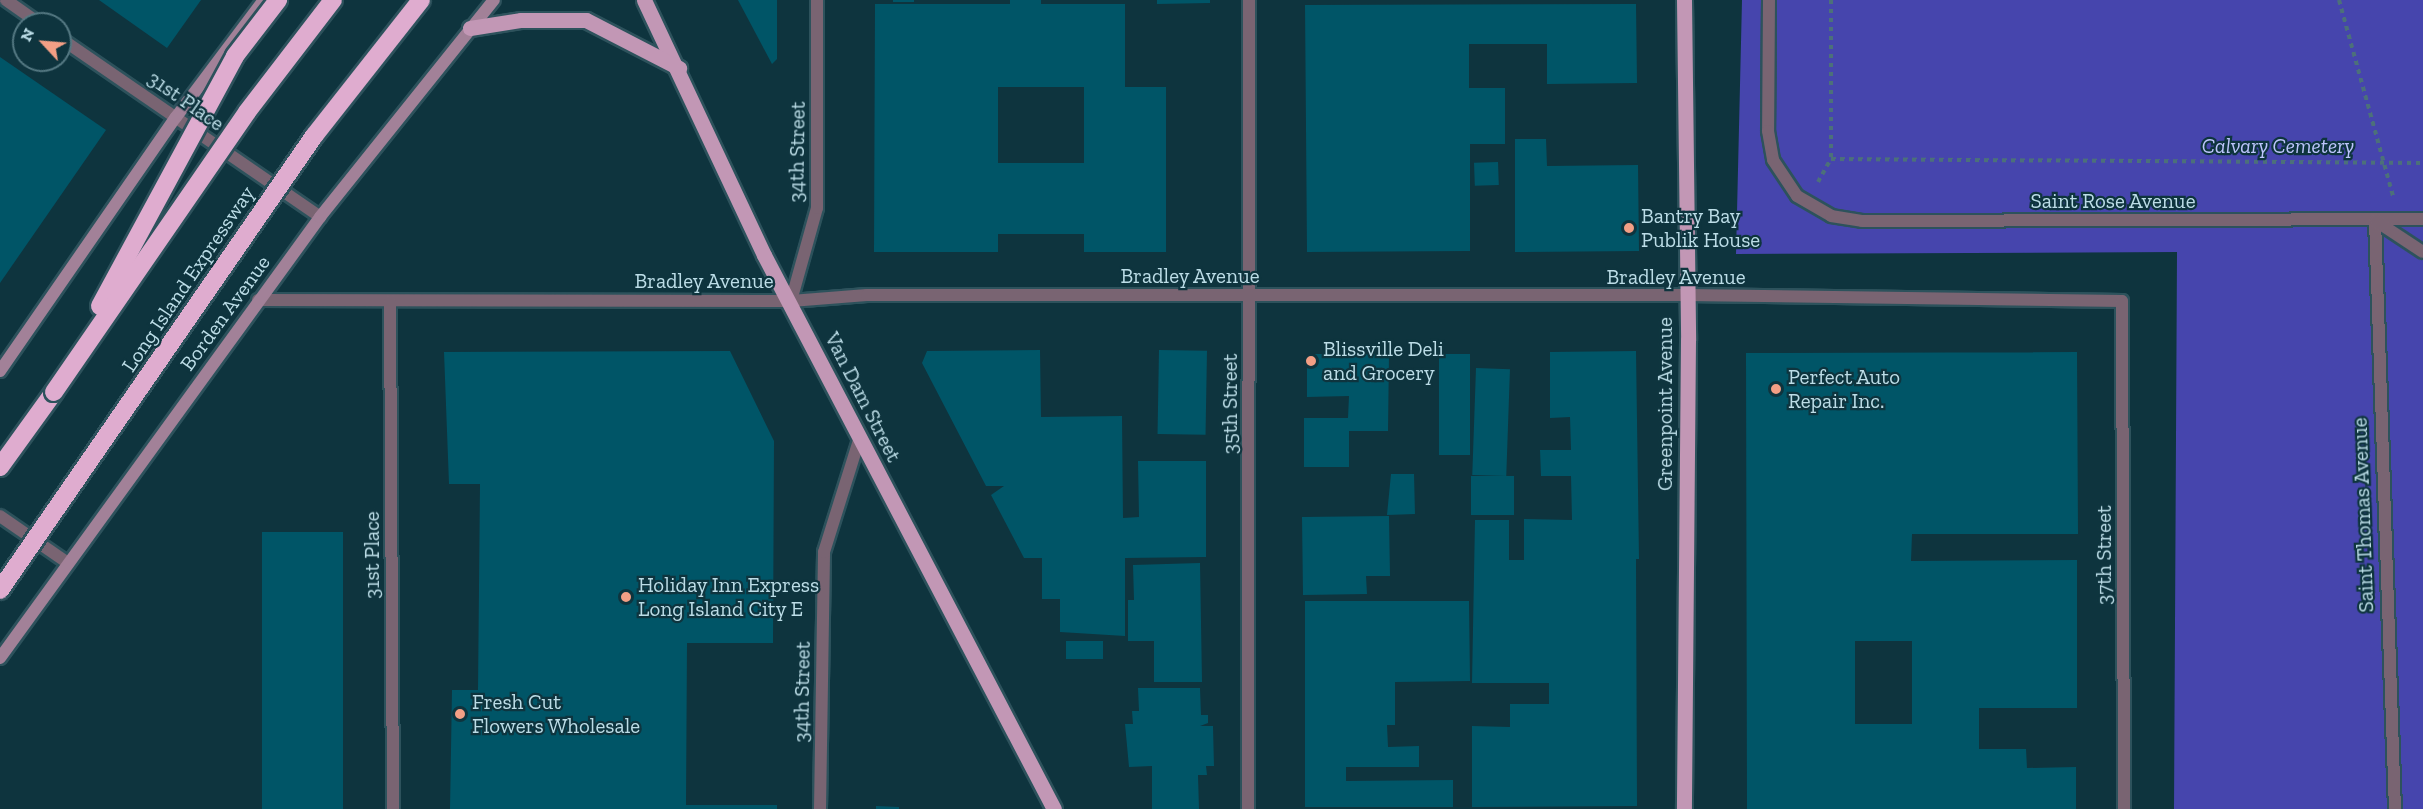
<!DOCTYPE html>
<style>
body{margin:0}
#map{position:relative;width:2423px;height:809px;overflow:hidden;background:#0e343e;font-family:"Zilla Slab",serif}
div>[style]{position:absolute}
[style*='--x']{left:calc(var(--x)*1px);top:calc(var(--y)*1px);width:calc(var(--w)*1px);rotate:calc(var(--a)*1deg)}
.green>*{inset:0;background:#4645ad}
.building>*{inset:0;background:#005567;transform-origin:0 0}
.path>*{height:4px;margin-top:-2px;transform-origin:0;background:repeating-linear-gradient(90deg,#4c707a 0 4.5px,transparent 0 9px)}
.roads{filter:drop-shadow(2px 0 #2d525c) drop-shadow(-2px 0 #2d525c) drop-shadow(0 2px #2d525c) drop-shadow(0 -2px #2d525c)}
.service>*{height:12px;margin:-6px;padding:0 6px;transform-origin:6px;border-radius:6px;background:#796472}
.minor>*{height:12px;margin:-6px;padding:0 6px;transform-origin:6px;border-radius:6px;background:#796472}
.secondary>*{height:12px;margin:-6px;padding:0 6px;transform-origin:6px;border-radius:6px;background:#a28198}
.primary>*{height:15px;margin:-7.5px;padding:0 7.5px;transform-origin:7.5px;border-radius:7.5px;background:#c297b5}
.motorway>*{height:18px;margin:-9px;padding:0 9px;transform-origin:9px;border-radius:9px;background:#dfaccf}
.bridges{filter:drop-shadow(2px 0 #2d525c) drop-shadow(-2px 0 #2d525c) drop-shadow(0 2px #2d525c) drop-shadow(0 -2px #2d525c)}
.motorway-bridge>*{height:18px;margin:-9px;padding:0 9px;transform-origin:9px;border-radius:9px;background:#dfaccf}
.dots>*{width:16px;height:16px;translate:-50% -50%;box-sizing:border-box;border:3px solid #0e343e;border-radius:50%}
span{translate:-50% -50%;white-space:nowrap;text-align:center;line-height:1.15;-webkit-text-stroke:4.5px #0e343e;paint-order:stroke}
.street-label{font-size:21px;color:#bcdde7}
.park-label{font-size:21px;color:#bdc5fc;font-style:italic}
.poi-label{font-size:21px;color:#bcdde7}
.left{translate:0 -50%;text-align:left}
.north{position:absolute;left:12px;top:12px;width:60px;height:60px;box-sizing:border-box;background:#0e343e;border:2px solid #547882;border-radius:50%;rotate:296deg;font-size:16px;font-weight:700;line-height:24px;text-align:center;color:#bcdde7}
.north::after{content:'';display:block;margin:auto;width:21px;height:27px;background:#f39f85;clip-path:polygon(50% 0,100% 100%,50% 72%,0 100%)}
</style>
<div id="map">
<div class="green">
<i style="clip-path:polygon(1742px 0,2423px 0,2423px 809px,2174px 809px,2177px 252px,1736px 254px)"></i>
</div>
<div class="building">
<i style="clip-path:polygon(99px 0,201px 0,167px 48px)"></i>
<i style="clip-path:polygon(738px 0,777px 0,777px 59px,772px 64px)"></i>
<i style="left:893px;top:0;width:21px;height:2px"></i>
<i style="clip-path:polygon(evenodd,1010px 0,1041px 0,1041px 4px,1125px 4px,1125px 87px,1166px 87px,1166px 252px,1084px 252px,1084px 234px,998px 234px,998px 252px,874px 252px,875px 4px,1010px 4px,1010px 0,998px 87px,1084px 87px,1084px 163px,998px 163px,998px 87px)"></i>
<i style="clip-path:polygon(1157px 0,1210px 0,1210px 3px,1157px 4px)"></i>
<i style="clip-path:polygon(1636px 4px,1637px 83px,1547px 84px,1547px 44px,1469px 44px,1469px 88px,1505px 88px,1505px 144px,1470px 144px,1470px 251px,1307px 252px,1305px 5px)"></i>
<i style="clip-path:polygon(0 57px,106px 130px,0 283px)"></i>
<i style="clip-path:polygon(1515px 139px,1546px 139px,1547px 166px,1638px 165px,1639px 251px,1515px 252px)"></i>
<i style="left:1498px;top:162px;width:23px;height:24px;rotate:88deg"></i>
<i style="clip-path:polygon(1040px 350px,1041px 417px,1122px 416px,1123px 518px,1139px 517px,1138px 461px,1206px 461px,1206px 557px,1125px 558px,1125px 636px,1060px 632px,1060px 599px,1042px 599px,1042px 558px,1024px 558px,991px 495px,1004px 486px,986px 486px,922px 363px,927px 351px)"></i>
<i style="left:1159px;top:350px;width:48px;height:84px;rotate:1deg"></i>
<i style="clip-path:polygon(730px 351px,774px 441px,773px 643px,687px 643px,686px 805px,777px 805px,777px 809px,450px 809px,452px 690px,478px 690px,480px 484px,449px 484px,444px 352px)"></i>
<i style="clip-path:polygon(1636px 351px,1639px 559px,1636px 559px,1637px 806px,1472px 807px,1472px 726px,1510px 727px,1510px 704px,1549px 704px,1549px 683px,1472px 683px,1475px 520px,1509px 520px,1509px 560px,1524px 560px,1524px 519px,1572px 520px,1571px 476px,1541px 476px,1540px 450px,1571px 450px,1570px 417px,1550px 418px,1550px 352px)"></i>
<i style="clip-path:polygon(evenodd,2077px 352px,2078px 534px,1912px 534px,1911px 561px,2077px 560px,2077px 708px,1979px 708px,1979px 749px,2026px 749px,2027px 768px,2076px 767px,2076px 809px,1747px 809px,1746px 353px,2077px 352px,1855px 641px,1912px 641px,1912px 724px,1855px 724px,1855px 641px)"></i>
<i style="clip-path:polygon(1307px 354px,1389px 354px,1388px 431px,1349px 431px,1349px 467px,1304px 467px,1304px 418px,1348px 418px,1349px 396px,1307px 397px)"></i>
<i style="left:1439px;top:354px;width:31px;height:101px"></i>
<i style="left:1476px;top:368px;width:34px;height:107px;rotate:2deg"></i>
<i style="clip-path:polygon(1391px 474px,1414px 474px,1415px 514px,1387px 515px)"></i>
<i style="left:1471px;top:476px;width:43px;height:39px"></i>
<i style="clip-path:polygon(1389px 516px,1390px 576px,1366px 576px,1367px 594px,1303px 595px,1302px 517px)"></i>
<i style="left:262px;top:532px;width:81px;height:277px"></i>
<i style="clip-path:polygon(1200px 563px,1202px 682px,1154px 682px,1154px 641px,1128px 641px,1128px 600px,1134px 600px,1133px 565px)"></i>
<i style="clip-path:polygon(1305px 601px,1469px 601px,1470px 681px,1395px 682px,1395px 725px,1387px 725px,1388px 747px,1419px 746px,1419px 767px,1346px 767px,1346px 781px,1453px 780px,1453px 807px,1305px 807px)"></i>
<i style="left:1103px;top:641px;width:18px;height:37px;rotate:90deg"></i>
<i style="clip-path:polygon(1138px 688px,1200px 688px,1201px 715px,1208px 715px,1208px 723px,1200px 726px,1213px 726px,1214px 766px,1206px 766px,1207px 775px,1198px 775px,1199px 809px,1152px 809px,1152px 766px,1129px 767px,1125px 724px,1133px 724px,1132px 711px,1139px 711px)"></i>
<i style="clip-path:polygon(876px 806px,899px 807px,899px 809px,876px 809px)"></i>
</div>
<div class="path">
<i style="--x:1831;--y:0;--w:159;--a:90"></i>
<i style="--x:1831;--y:159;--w:592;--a:0.39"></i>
<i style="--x:2339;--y:0;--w:203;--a:74.6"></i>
<i style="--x:1818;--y:182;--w:26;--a:-61"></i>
</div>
<div class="roads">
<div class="service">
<i style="--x:1769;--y:0;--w:131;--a:90.4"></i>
<i style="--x:1768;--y:131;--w:29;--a:80"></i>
<i style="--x:1773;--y:160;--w:43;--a:56.3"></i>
<i style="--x:1797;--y:196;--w:39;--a:30"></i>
<i style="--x:1831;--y:216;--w:31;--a:9"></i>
<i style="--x:1862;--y:221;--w:561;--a:-0.2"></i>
<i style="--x:2375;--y:220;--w:589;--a:88.06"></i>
<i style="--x:2376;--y:221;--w:56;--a:33.4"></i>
</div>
<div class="minor">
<i style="--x:6;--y:0;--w:42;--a:35.2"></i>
<i style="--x:60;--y:38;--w:316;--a:34.5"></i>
<i style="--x:258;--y:300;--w:533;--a:0.11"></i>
<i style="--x:791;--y:301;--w:76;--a:-4.5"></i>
<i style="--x:867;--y:295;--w:819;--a:0"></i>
<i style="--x:1686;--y:295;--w:436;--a:0.8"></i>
<i style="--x:2122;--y:301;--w:508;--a:89.77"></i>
<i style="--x:390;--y:301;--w:508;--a:89.66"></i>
<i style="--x:791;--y:301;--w:97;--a:-74.4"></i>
<i style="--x:817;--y:208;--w:208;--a:-90"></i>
<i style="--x:0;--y:516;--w:83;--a:34.7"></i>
<i style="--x:820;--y:809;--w:257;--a:-89.1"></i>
<i style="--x:824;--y:552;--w:121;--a:-72.6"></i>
<i style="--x:1248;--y:809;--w:809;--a:-89.93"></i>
</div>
<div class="secondary">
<i style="--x:0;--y:371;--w:309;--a:-55.3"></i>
<i style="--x:176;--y:117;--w:146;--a:-53.1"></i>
<i style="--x:0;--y:658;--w:545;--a:-54.03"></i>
<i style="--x:320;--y:217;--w:278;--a:-51.3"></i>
</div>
<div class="primary">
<i style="--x:644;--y:0;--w:282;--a:64.8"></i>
<i style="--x:764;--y:255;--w:625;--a:62.37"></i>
<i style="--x:1684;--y:0;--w:340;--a:89.3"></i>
<i style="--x:1688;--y:340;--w:469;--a:90.5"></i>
<i style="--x:470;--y:28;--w:52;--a:-8.9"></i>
<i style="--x:521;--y:20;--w:65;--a:0"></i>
<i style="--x:586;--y:20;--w:105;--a:27.3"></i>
</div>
<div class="motorway">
<i style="--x:0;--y:467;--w:92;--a:-54.2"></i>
</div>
</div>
<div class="bridges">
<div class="motorway-bridge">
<i style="--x:100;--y:306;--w:284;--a:-61.6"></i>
<i style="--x:235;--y:56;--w:71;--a:-52.5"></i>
<i style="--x:54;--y:392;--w:340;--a:-55.4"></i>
<i style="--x:247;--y:112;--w:141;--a:-52.5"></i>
<i style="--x:0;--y:590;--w:552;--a:-55.33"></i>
<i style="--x:314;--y:136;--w:173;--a:-51.8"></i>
</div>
</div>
<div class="dots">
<i style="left:1629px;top:228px;background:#f39f85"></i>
<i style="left:1311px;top:361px;background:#f39f85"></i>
<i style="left:1776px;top:389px;background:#f39f85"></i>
<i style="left:626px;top:597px;background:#f39f85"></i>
<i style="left:460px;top:714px;background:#f39f85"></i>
</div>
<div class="street-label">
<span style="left:186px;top:101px;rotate:35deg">31st Place</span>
<span style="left:797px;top:152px;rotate:-89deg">34th Street</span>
<span style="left:2113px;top:201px">Saint Rose Avenue</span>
<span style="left:1190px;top:276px">Bradley Avenue</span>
<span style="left:1676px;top:277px">Bradley Avenue</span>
<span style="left:188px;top:279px;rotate:-56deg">Long Island Expressway</span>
<span style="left:704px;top:281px">Bradley Avenue</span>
<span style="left:225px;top:313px;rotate:-54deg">Borden Avenue</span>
<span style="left:863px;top:397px;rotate:63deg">Van Dam Street</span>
<span style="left:1230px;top:404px;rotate:-90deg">35th Street</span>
<span style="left:1665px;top:404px;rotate:-90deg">Greenpoint Avenue</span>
<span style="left:2363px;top:515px;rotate:-92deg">Saint Thomas Avenue</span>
<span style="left:372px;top:555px;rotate:-90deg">31st Place</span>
<span style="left:2104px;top:555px;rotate:-90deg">37th Street</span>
<span style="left:802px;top:692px;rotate:-89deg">34th Street</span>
</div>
<div class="park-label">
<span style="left:2278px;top:146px">Calvary Cemetery</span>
</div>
<div class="poi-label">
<span class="left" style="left:1641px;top:228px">Bantry Bay<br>Publik House</span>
<span class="left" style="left:1323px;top:361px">Blissville Deli<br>and Grocery</span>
<span class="left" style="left:1788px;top:389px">Perfect Auto<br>Repair Inc.</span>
<span class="left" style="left:638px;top:597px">Holiday Inn Express<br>Long Island City E</span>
<span class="left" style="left:472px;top:714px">Fresh Cut<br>Flowers Wholesale</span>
</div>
<div class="north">N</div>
</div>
